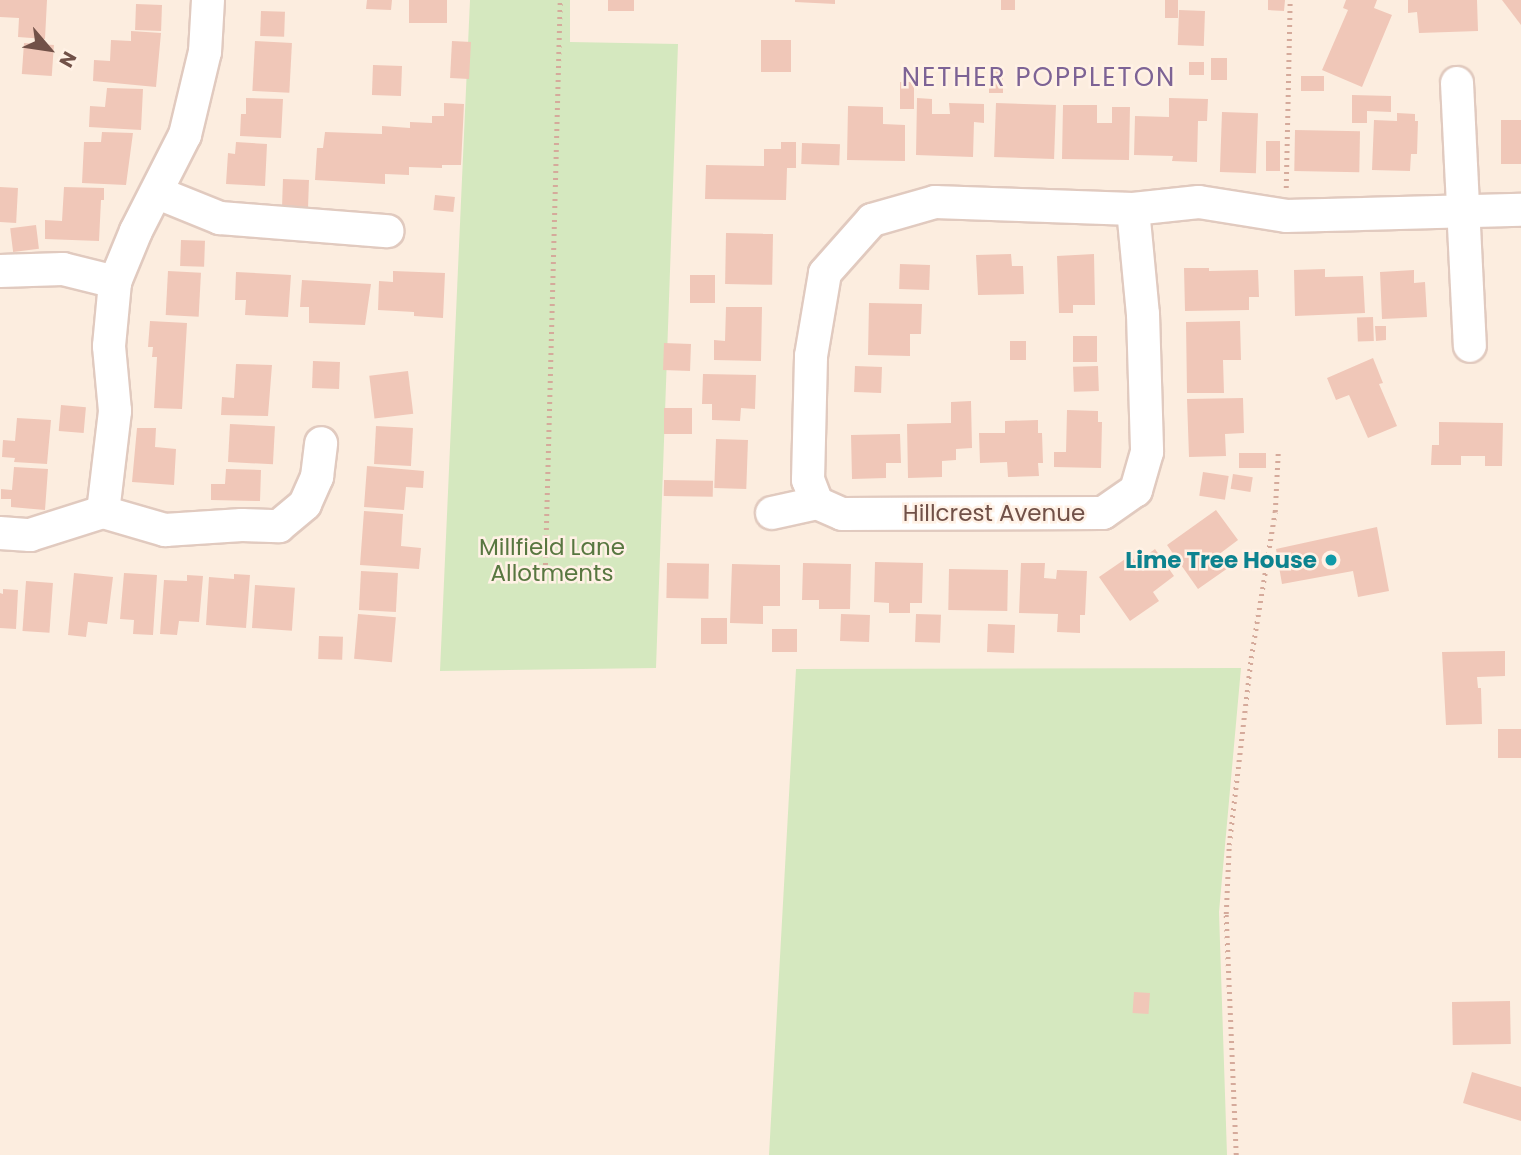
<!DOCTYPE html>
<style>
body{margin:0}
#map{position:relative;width:1521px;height:1155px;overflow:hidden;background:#fceddf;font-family:Poppins,sans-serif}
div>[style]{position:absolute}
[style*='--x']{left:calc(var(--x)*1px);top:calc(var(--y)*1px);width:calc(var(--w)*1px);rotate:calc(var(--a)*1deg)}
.green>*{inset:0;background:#d5e8bf}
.building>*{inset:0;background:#f0c7b8;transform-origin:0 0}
.path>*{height:4.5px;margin-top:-2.25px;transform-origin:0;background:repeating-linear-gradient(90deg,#d5aa9b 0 2px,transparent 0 7px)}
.roads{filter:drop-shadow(2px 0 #e1cabf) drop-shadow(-2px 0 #e1cabf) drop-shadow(0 2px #e1cabf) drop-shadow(0 -2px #e1cabf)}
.street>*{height:32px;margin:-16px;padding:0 16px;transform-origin:16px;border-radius:16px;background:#fff}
.dots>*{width:19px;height:19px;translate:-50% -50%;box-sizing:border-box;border:4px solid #fff1e5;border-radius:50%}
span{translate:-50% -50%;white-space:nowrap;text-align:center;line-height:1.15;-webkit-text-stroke:5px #fff1e5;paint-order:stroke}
.street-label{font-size:23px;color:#715148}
.park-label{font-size:23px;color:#587740}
.culture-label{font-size:23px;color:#0d838f;font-weight:700}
.right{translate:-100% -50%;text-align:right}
.quarter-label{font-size:26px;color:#7d6395;letter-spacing:2px}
.north{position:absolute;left:14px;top:14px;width:70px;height:70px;-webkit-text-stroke:5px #fff1e5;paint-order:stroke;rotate:119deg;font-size:19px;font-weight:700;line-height:28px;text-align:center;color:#715148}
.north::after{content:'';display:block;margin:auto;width:24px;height:32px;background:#715148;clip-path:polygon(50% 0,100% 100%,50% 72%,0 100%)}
</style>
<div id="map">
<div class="green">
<i style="clip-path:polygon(470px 0,570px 0,570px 42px,678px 44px,656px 668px,440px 671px)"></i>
<i style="clip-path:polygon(1241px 668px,1219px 912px,1227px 1155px,769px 1155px,796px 669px)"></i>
</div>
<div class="building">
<i style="clip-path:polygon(0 0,47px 0,45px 39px,18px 37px,19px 18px,0 17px)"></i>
<i style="clip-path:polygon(367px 0,392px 0,391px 10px,366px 9px)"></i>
<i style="left:409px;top:0;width:38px;height:23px"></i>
<i style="left:608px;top:0;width:26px;height:11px"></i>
<i style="clip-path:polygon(795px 0,835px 0,835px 4px,795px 2px)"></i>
<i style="left:1001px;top:0;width:14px;height:10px"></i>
<i style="left:1165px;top:0;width:13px;height:18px"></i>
<i style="clip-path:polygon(1268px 0,1285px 0,1284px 11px,1268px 10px)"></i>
<i style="clip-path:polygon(1346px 0,1377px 0,1374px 8px,1392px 15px,1362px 87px,1322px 70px,1348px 10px,1343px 8px)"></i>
<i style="clip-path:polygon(1408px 0,1477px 0,1478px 31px,1419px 33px,1417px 12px,1408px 13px)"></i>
<i style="clip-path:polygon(1502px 0,1521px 0,1521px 25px)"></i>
<i style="left:136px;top:4px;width:26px;height:26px;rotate:2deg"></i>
<i style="left:1179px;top:10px;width:26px;height:35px;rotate:2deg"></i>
<i style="left:261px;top:11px;width:24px;height:25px;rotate:2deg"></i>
<i style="clip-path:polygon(131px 31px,161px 33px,156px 87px,93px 81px,94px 60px,110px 61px,111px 40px,131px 41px)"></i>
<i style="left:761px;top:40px;width:30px;height:32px"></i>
<i style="left:255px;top:41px;width:37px;height:50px;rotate:3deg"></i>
<i style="left:452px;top:41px;width:19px;height:37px;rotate:3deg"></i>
<i style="left:24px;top:43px;width:30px;height:31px;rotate:4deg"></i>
<i style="left:1211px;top:58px;width:16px;height:22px"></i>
<i style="left:1189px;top:62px;width:15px;height:13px"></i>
<i style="left:373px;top:65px;width:29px;height:30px;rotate:2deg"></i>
<i style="left:989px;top:68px;width:14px;height:25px"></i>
<i style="left:1301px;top:76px;width:23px;height:15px"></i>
<i style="left:900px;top:82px;width:14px;height:27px"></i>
<i style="clip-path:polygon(107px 88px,143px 89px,141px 130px,89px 127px,90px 106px,105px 107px)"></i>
<i style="clip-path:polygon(1352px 95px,1391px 96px,1391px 112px,1367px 111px,1367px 123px,1352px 123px)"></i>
<i style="clip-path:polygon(246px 98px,283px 99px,281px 138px,240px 136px,241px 114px,246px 114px)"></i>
<i style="clip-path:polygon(917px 98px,932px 99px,932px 114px,950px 114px,949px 103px,984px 104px,984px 123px,974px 122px,973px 157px,916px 155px)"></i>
<i style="clip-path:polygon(1169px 98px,1208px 99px,1207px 121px,1198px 121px,1197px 162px,1172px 161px,1173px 156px,1134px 155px,1135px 116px,1169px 117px)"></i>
<i style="clip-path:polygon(444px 103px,464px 104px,461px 165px,442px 165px,442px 168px,409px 167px,409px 175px,385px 174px,385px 184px,315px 180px,317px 148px,323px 148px,325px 132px,382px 134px,382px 126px,410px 128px,410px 122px,432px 123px,432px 116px,444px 116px)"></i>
<i style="left:996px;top:103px;width:60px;height:54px;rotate:2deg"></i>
<i style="clip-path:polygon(1063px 105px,1097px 105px,1097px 123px,1112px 123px,1112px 107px,1130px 107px,1129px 160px,1062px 159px)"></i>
<i style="clip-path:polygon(848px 106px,883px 107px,883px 124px,905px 125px,905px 161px,847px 160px)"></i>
<i style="left:1222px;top:112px;width:36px;height:60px;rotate:2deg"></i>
<i style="clip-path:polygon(1397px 113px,1415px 114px,1415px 121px,1418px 121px,1417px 154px,1411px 154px,1410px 171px,1372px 170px,1374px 120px,1397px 121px)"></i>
<i style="left:1521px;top:120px;width:44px;height:20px;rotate:90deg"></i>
<i style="left:1295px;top:130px;width:65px;height:41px;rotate:1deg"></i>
<i style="clip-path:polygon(102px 132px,133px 133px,126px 185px,82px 183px,84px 142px,101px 142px)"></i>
<i style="left:1266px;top:141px;width:14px;height:30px"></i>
<i style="clip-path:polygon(236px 142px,267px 144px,265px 186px,226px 184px,228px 153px,235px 154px)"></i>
<i style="clip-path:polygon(781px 142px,796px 142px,796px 168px,787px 168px,786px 200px,705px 199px,706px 165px,764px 166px,764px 149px,781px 149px)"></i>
<i style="left:802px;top:143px;width:38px;height:21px;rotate:2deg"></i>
<i style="left:283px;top:179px;width:26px;height:28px;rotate:2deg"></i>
<i style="left:0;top:187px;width:18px;height:35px;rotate:3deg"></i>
<i style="clip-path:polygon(64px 187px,104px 188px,104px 200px,101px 200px,99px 241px,45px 239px,45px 220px,62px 221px)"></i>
<i style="left:435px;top:195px;width:20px;height:15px;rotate:6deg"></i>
<i style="left:36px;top:225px;width:24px;height:26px;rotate:83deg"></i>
<i style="left:726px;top:233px;width:47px;height:51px;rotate:1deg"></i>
<i style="left:181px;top:240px;width:24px;height:26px;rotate:2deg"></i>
<i style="clip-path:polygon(1011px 254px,1012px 266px,1023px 266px,1024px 294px,978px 295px,976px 255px)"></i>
<i style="clip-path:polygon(1094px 254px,1095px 305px,1073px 305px,1073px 313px,1059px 313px,1057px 256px)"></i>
<i style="left:900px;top:264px;width:30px;height:25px;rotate:2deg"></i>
<i style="clip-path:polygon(1184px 268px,1209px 268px,1209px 271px,1258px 270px,1259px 297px,1249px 297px,1249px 310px,1185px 311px)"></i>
<i style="clip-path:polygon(1325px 269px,1325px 277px,1363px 276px,1365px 313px,1295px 316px,1294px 270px)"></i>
<i style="clip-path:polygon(1414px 270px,1414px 283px,1425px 282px,1427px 317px,1382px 319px,1380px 272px)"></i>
<i style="left:168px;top:271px;width:33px;height:44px;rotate:3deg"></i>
<i style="clip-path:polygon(393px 271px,445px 273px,443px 318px,414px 316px,414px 312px,378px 310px,379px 281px,393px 282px)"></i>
<i style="clip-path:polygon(236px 272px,291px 275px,288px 317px,245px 315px,246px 300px,235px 300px)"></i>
<i style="left:690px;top:275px;width:25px;height:28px"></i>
<i style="clip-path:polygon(302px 280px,371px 284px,365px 325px,309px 323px,309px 307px,300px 307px)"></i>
<i style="clip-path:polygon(869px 303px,922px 304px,921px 334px,910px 334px,910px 356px,868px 355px)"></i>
<i style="clip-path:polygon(726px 307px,762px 307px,761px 361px,714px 360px,714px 340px,725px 341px)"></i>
<i style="left:1373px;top:317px;width:24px;height:16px;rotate:88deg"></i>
<i style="clip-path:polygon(150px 321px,187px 323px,182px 409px,154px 408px,157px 357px,152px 357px,153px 347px,148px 347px)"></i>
<i style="clip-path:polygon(1240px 321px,1241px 360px,1223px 360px,1224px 393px,1187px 393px,1186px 322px)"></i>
<i style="clip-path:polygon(1375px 326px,1386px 326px,1386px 340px,1376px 341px)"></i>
<i style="left:1073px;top:336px;width:24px;height:26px"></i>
<i style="left:1010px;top:341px;width:16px;height:19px"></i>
<i style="left:664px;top:343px;width:27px;height:27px;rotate:2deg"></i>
<i style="clip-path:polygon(1373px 358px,1383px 383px,1379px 384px,1397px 426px,1368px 438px,1349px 395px,1336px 400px,1327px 378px)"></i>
<i style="left:313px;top:361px;width:27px;height:27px;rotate:2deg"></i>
<i style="clip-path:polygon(236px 364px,272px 365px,268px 416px,221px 415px,222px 397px,234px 398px)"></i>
<i style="left:855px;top:366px;width:27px;height:26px;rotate:2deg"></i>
<i style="left:1098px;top:366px;width:25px;height:25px;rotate:88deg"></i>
<i style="left:408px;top:371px;width:43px;height:39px;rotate:83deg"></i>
<i style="clip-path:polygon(703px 374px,756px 375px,755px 409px,741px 408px,740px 421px,712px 420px,712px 404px,702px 404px)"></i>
<i style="clip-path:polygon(1243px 398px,1244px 433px,1225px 434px,1226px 456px,1189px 457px,1187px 399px)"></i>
<i style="clip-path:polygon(971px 401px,972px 448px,956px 449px,956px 460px,942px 461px,942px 477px,908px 478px,907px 424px,951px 423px,951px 402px)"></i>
<i style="left:61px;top:405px;width:25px;height:26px;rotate:5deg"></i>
<i style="left:664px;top:408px;width:28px;height:26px"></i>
<i style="clip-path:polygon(1067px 410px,1098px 411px,1098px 422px,1102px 422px,1101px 468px,1054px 467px,1054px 452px,1066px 452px)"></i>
<i style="clip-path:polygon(17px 418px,51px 420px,47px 464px,14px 462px,15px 458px,2px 457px,3px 440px,15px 441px)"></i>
<i style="clip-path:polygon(1038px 420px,1038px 433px,1042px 433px,1043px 463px,1038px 463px,1039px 476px,1008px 477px,1007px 462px,980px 463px,979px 433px,1005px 433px,1005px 421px)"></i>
<i style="clip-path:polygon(1439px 422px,1503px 423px,1502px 466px,1485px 466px,1485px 456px,1461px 456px,1461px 465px,1431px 465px,1432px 445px,1439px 445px)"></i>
<i style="left:230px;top:424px;width:45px;height:38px;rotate:3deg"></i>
<i style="left:376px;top:426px;width:37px;height:38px;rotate:3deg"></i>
<i style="clip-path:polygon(137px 428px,156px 428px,155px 447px,176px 449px,174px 485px,132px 482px)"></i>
<i style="clip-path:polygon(900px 434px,901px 463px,886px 463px,886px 478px,852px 479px,851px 435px)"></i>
<i style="left:716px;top:439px;width:32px;height:49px;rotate:2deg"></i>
<i style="left:1239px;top:453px;width:27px;height:15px"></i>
<i style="clip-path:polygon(367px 466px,424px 471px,423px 488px,406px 487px,404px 510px,364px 507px)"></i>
<i style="clip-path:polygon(14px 467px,48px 469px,45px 510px,11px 507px,11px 499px,1px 499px,1px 489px,12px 490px)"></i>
<i style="clip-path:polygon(226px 469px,261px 470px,260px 501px,211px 500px,211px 484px,225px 484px)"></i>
<i style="left:1203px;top:472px;width:26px;height:24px;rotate:9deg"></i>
<i style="left:1233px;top:474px;width:20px;height:15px;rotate:9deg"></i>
<i style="left:664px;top:480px;width:49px;height:16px;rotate:1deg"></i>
<i style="clip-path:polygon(1216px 510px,1238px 540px,1218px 555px,1228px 568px,1198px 589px,1167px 545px)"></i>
<i style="clip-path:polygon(364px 511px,403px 514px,401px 546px,421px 548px,419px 569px,360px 565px)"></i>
<i style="clip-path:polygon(1377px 527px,1389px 591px,1358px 597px,1353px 571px,1282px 584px,1276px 549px)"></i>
<i style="clip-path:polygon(1155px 549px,1174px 576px,1153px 592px,1159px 601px,1130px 621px,1099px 577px,1131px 555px,1136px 563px)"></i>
<i style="clip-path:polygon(875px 562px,923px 563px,922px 603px,910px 603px,910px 613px,889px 613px,889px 603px,874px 602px)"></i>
<i style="left:667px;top:563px;width:42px;height:35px;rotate:1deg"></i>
<i style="clip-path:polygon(803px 563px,851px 564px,850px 609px,819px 609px,819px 600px,802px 600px)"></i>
<i style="clip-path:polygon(1021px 563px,1045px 563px,1044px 578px,1056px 579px,1057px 570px,1087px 571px,1085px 615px,1080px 615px,1080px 633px,1057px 632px,1058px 614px,1019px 613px)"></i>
<i style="clip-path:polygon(732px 564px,780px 565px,780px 606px,763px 606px,763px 624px,730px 623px)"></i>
<i style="left:949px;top:569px;width:59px;height:41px;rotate:1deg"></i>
<i style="left:361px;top:571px;width:37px;height:39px;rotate:3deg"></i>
<i style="clip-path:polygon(74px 573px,113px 577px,107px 624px,88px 622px,86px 637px,68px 635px)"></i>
<i style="clip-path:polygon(124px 573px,157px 575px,153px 635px,133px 634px,134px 620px,120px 619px)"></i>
<i style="clip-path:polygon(234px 574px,250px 575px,246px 628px,206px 625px,209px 577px,234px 579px)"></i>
<i style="clip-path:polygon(187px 575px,203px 576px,199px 622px,179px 621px,177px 635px,160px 634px,164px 580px,187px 581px)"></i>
<i style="left:26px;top:581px;width:27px;height:50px;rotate:4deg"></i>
<i style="left:255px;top:585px;width:40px;height:43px;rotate:4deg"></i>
<i style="clip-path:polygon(3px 589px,18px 590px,16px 629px,0 628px,0 593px,3px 594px)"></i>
<i style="left:358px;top:614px;width:38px;height:45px;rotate:5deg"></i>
<i style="left:841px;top:614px;width:29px;height:27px;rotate:2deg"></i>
<i style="left:916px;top:614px;width:25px;height:28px;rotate:2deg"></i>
<i style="left:701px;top:618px;width:26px;height:26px"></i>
<i style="left:988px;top:624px;width:27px;height:28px;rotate:2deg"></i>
<i style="left:772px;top:629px;width:25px;height:23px"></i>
<i style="left:319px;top:636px;width:24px;height:23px;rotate:2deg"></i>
<i style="clip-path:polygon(1505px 651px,1505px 676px,1477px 677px,1478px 688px,1481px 688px,1482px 724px,1446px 725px,1442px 652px)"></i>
<i style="left:1521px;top:729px;width:29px;height:23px;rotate:90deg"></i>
<i style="left:1134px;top:992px;width:16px;height:21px;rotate:4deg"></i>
<i style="left:1510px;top:1001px;width:43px;height:58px;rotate:89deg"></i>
<i style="clip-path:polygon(1472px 1072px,1521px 1087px,1521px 1121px,1463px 1103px)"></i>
</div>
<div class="path">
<i style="--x:1286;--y:188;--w:188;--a:-88.8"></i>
<i style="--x:545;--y:572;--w:572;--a:-88.5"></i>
<i style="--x:1236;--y:1155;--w:241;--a:-92.4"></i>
<i style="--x:1226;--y:914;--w:69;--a:-87.5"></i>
<i style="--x:1229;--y:845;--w:188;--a:-83.3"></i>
<i style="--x:1251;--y:658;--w:148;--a:-80.7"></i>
<i style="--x:1275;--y:512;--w:59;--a:-87.1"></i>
</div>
<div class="roads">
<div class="street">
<i style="--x:1457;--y:83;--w:263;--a:87.2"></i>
<i style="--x:158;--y:193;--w:67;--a:22"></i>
<i style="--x:220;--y:218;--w:168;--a:4.5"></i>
<i style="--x:1133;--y:209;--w:105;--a:84.6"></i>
<i style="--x:1143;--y:314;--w:138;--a:88.3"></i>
<i style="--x:1147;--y:452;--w:40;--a:106"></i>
<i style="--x:1136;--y:490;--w:40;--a:145.1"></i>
<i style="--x:1103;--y:513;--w:261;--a:179.8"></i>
<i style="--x:842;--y:514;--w:27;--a:-156"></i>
<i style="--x:817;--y:503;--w:25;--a:-111"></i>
<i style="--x:808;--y:480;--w:124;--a:-88.6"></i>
<i style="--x:811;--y:356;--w:84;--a:-80.4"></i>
<i style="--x:825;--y:273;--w:71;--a:-48.4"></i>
<i style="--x:872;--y:220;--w:66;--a:-15.9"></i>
<i style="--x:935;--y:202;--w:198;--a:2"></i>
<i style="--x:1133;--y:209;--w:66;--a:-6.1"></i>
<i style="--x:1199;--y:202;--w:88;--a:9.1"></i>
<i style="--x:1286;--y:216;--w:235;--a:-1.5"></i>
<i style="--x:0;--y:271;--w:63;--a:-1.8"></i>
<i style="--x:63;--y:269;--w:54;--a:14"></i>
<i style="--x:103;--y:512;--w:102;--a:-83.2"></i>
<i style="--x:115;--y:411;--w:65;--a:-95.3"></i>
<i style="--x:109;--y:346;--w:64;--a:-84.6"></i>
<i style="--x:115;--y:282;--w:55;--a:-67.6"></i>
<i style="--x:136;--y:231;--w:108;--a:-63"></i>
<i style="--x:185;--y:135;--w:85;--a:-76.5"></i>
<i style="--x:205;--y:52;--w:52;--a:-86.7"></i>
<i style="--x:772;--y:513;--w:46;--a:-12.5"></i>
<i style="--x:0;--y:533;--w:30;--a:4"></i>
<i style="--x:30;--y:535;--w:77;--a:-17.5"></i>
<i style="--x:103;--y:512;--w:65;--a:16.2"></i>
<i style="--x:165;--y:530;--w:77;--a:-3.7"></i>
<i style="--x:242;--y:525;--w:37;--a:2"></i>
<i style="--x:279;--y:526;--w:34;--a:-40"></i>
<i style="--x:305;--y:504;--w:30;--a:-66"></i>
<i style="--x:317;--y:477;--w:34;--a:-83"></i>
</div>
</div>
<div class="dots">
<i style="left:1331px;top:560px;background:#0f9aa8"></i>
</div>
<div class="street-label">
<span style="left:994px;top:513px">Hillcrest Avenue</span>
</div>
<div class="park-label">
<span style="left:552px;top:560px">Millfield Lane<br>Allotments</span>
</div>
<div class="culture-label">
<span class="right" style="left:1317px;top:560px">Lime Tree House</span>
</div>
<div class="quarter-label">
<span style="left:1039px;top:78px">NETHER POPPLETON</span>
</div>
<div class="north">N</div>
</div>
